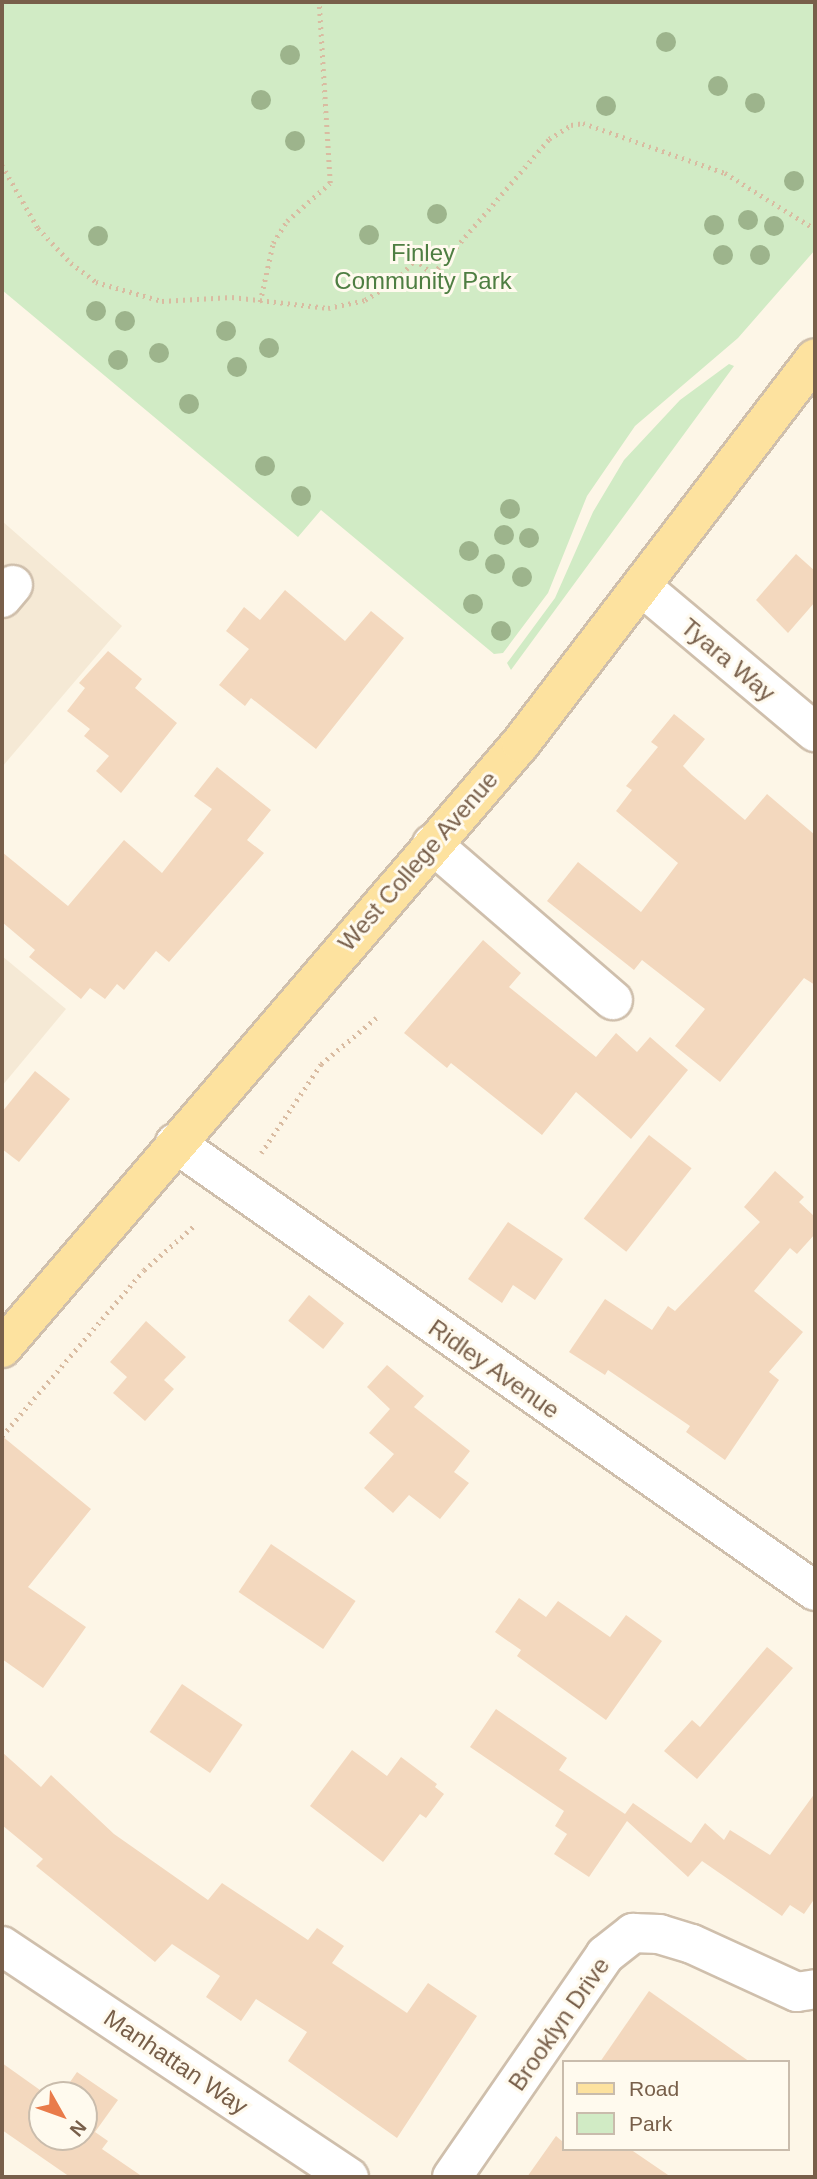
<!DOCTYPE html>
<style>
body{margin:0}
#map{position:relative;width:817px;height:2179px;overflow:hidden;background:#fdf6e7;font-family:Helvetica,sans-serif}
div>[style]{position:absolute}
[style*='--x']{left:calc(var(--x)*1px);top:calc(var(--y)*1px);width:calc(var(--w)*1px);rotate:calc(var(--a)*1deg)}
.residential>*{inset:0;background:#f5e9d5}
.green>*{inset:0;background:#d1ebc5}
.building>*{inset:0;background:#f3d8be;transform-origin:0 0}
.path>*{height:4.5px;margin-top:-2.25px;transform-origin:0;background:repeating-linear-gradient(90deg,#d9bba1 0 2px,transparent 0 7px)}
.roads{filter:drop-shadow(2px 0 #cfbfac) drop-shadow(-2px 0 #cfbfac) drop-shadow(0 2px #cfbfac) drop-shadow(0 -2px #cfbfac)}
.minor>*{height:38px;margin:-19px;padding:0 19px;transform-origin:19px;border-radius:19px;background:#fff}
.major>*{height:38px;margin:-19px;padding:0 19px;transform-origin:19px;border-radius:19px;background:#fde29f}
.trees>*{width:20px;height:20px;margin:-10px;border-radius:50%;background:#9db48c}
span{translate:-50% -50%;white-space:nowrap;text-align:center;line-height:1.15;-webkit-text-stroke:6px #fffaee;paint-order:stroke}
.park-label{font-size:24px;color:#4e7e42}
.street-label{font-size:24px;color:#785f4a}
.frame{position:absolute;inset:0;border:4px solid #785f4a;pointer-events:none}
.legend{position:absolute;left:562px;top:2060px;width:228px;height:91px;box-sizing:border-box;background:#fffaee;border:2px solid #c9bcac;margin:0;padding:9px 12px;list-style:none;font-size:21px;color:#785f4a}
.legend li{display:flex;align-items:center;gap:14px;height:35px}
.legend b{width:35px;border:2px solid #c9bcac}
.north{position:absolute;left:28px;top:2081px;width:70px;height:70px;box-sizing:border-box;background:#fffaee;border:2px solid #c9bcac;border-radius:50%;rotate:130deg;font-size:19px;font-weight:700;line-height:28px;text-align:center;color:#785f4a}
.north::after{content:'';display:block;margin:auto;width:24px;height:32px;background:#e97b4a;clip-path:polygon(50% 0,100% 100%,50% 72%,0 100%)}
</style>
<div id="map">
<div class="residential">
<i style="clip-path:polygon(2px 521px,122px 626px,2px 767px)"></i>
<i style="clip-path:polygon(2px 956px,66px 1009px,2px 1086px)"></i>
</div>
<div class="green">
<i style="clip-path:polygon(2px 2px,815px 2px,815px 250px,738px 338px,635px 426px,587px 496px,548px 593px,503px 653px,494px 654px,321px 510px,298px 537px,2px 290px)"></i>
<i style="clip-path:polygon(729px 364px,734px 366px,511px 670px,507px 663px,555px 598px,593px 512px,624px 460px,680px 400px)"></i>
</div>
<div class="building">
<i style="clip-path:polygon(796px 554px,815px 571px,815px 602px,788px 633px,756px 600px)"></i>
<i style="clip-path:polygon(285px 590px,345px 641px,371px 611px,404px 638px,316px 749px,251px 698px,245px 706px,219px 685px,249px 649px,226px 631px,244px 607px,260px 620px)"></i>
<i style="clip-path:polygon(108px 651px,142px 679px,135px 688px,177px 723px,121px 793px,96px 771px,109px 756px,84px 736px,90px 729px,67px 711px,85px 688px,79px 683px)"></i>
<i style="clip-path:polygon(674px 714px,705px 739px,683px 766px,692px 775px,745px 820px,767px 794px,815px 835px,815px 985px,804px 978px,720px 1082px,675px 1046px,705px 1009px,642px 960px,634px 970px,547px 901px,578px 862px,641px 912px,678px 863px,616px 811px,632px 790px,626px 786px,658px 747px,651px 742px)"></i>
<i style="clip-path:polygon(217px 767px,271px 810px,247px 840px,264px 853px,169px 962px,156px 951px,124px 990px,117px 984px,105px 999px,90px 988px,81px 999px,29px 957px,35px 950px,2px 922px,2px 852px,68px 906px,124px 840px,162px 873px,212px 809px,194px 796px)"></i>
<i style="clip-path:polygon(483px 940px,521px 973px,509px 987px,596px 1057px,616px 1033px,637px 1052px,650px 1037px,688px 1070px,631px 1139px,576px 1092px,542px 1135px,451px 1063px,447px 1068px,404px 1033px)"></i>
<i style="clip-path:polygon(35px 1071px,70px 1099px,19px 1162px,2px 1149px,2px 1112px)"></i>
<i style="left:649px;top:1135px;width:54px;height:106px;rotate:38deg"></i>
<i style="clip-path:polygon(775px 1171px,804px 1197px,799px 1202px,815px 1217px,815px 1234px,797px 1254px,790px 1248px,754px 1291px,803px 1332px,769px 1372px,779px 1380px,725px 1460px,686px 1432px,690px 1426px,608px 1370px,605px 1375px,569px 1352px,605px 1299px,652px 1330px,668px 1306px,675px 1311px,760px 1222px,744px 1207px)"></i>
<i style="clip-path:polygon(508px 1222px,563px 1259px,535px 1300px,513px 1285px,502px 1303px,468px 1279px)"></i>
<i style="left:309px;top:1295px;width:45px;height:33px;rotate:39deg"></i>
<i style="clip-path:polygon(146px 1321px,186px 1357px,164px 1380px,174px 1389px,145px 1421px,113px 1393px,127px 1377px,110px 1362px)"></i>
<i style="clip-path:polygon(387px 1365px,424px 1396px,414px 1407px,470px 1451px,454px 1472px,469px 1483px,440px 1519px,409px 1495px,393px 1513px,364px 1488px,394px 1454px,369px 1433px,390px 1409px,367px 1387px)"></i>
<i style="clip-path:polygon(2px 1436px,91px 1509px,28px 1587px,86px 1627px,43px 1688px,2px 1659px)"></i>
<i style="left:271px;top:1544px;width:102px;height:58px;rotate:34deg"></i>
<i style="clip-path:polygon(519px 1598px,546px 1617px,558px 1601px,610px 1637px,626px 1615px,662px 1641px,606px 1720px,517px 1656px,521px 1650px,495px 1632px)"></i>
<i style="clip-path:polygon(767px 1647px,793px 1668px,697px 1779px,664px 1751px,692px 1720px,700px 1727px)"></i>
<i style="left:182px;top:1684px;width:73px;height:58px;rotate:34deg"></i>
<i style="clip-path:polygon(496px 1709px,567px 1758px,559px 1770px,625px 1814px,633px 1803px,691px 1843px,705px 1823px,724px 1840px,730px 1830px,770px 1855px,815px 1793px,815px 1898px,804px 1914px,790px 1905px,782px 1916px,702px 1861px,688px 1877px,627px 1821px,589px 1877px,554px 1854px,567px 1834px,555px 1826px,564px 1811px,470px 1747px)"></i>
<i style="clip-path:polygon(352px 1750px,387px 1776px,401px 1757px,437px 1784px,435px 1787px,444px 1794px,426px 1818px,420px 1814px,383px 1862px,310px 1806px)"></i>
<i style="clip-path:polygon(2px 1752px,41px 1787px,51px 1775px,114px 1834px,208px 1900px,222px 1883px,308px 1940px,317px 1928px,344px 1946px,332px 1963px,407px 2013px,428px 1983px,477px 2016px,397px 2138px,288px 2061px,307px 2032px,256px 1999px,241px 2021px,206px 1997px,220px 1976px,172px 1944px,155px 1962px,36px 1866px,43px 1859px,2px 1825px)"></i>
<i style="clip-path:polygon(649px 1991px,750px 2062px,600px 2062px)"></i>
<i style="clip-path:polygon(2px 2063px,47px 2095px,42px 2095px,42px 2137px,84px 2137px,84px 2095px,61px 2095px,77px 2072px,118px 2100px,95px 2132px,108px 2141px,102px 2149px,143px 2177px,70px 2177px,2px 2130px)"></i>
<i style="clip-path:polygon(556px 2136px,563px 2142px,563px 2149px,630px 2149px,671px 2177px,527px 2177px)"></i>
</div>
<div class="path">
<i style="--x:2;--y:165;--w:73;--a:60.3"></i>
<i style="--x:38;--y:228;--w:48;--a:46.7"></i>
<i style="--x:71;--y:263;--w:31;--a:37"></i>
<i style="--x:96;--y:282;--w:69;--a:16.1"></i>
<i style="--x:162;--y:301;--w:70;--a:-3.3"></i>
<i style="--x:232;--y:297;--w:97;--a:6.5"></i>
<i style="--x:328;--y:308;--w:38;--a:-12"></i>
<i style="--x:365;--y:300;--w:38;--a:-32"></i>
<i style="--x:397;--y:280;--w:28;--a:-49"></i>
<i style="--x:415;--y:259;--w:23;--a:40"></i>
<i style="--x:433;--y:274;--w:178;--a:-49.3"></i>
<i style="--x:549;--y:139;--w:26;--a:-32"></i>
<i style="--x:571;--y:125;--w:12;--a:-9"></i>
<i style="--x:583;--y:123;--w:151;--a:19.4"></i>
<i style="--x:725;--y:173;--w:106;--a:31.9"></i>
<i style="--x:260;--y:302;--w:60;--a:-77.6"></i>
<i style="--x:273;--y:243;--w:26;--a:-58"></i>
<i style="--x:287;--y:221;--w:57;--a:-41.5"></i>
<i style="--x:330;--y:183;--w:181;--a:-93.5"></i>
<i style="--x:261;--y:1153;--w:107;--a:-56"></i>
<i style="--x:321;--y:1064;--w:72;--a:-39.9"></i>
<i style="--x:2;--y:1436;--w:218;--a:-49.5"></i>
<i style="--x:144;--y:1270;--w:68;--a:-41.4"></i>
</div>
<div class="roads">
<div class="minor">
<i style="--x:642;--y:587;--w:226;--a:40"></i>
<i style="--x:2;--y:598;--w:17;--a:-50"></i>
<i style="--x:432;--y:844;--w:239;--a:40.8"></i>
<i style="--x:175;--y:1143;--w:781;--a:34.99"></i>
<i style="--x:2;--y:1946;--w:417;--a:33.7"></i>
<i style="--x:452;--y:2177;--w:270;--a:-55.4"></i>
<i style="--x:605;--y:1955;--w:36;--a:-38"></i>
<i style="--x:633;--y:1933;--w:26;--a:2"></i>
<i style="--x:659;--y:1934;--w:34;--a:17"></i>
<i style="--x:692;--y:1944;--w:115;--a:24.6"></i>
<i style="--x:797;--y:1992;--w:18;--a:-9"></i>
</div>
<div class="major">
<i style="--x:2;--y:1348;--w:797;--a:-49.38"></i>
<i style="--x:521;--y:743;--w:484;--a:-52.6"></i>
</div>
</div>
<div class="trees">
<i style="left:666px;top:42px"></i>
<i style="left:290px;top:55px"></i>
<i style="left:718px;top:86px"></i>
<i style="left:261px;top:100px"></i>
<i style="left:755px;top:103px"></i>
<i style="left:606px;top:106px"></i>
<i style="left:295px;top:141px"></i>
<i style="left:794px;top:181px"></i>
<i style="left:437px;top:214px"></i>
<i style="left:748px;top:220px"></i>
<i style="left:714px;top:225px"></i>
<i style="left:774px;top:226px"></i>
<i style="left:369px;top:235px"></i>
<i style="left:98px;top:236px"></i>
<i style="left:723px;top:255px"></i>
<i style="left:760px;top:255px"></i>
<i style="left:96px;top:311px"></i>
<i style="left:125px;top:321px"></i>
<i style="left:226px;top:331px"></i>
<i style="left:269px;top:348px"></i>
<i style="left:159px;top:353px"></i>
<i style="left:118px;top:360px"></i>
<i style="left:237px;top:367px"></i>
<i style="left:189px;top:404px"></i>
<i style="left:265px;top:466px"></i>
<i style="left:301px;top:496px"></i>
<i style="left:510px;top:509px"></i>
<i style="left:504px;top:535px"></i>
<i style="left:529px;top:538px"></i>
<i style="left:469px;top:551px"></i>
<i style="left:495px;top:564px"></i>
<i style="left:522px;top:577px"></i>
<i style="left:473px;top:604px"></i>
<i style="left:501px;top:631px"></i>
</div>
<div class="park-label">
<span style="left:423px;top:267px">Finley<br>Community Park</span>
</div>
<div class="street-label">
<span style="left:728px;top:660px;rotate:40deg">Tyara Way</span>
<span style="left:418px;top:861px;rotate:-49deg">West College Avenue</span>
<span style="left:494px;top:1369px;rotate:35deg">Ridley Avenue</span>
<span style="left:559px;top:2024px;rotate:-55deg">Brooklyn Drive</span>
<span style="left:176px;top:2062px;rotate:34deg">Manhattan Way</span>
</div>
<div class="frame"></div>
<ul class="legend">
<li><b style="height:9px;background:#fde29f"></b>Road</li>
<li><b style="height:19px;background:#d1ebc5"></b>Park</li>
</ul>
<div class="north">N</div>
</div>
